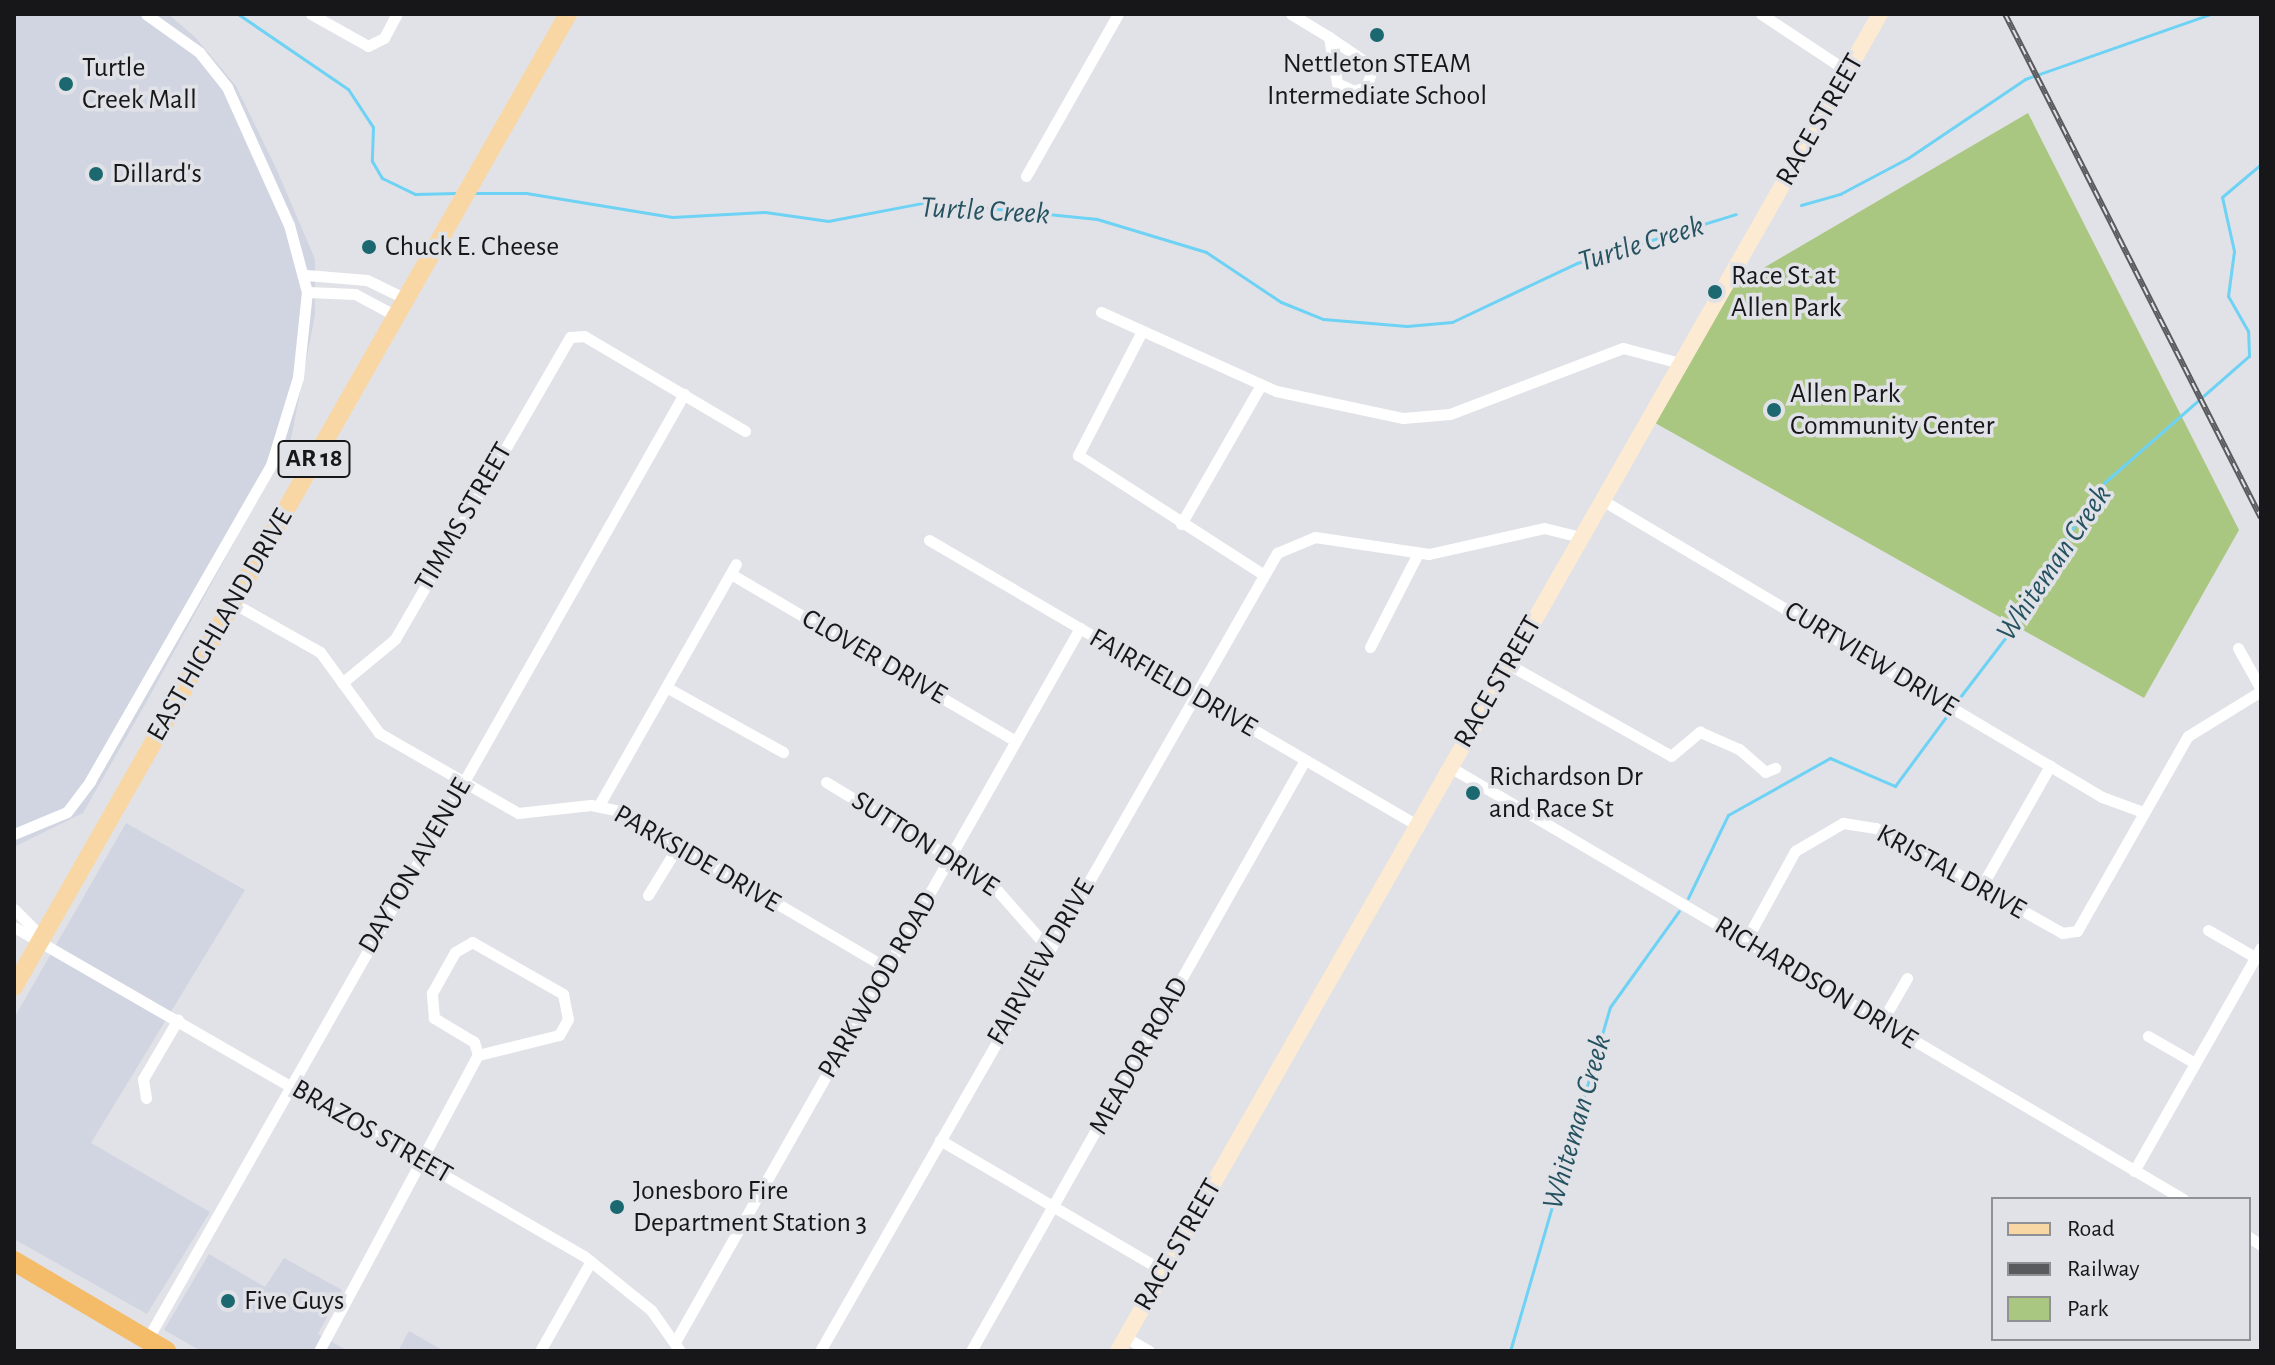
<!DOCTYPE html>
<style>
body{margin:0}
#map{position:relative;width:2275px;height:1365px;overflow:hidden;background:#e1e2e7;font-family:"Alegreya Sans",sans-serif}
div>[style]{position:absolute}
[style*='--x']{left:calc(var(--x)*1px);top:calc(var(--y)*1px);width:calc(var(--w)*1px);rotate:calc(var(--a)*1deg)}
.built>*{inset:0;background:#d1d5e1}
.green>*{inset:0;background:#aac781}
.stream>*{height:3px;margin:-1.5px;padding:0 1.5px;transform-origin:1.5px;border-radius:1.5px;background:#6dd2f4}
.street>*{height:11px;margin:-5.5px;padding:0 5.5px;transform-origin:5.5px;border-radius:5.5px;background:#fff}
.secondary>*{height:16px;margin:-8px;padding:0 8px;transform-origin:8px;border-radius:8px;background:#fcebd2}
.primary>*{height:18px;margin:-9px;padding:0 9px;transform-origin:9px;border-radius:9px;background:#f8d7a5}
.highway>*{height:20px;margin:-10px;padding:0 10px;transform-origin:10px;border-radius:10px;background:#f4bc69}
.rail>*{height:6px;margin-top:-3px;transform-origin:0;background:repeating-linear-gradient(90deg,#e1e2e7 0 9px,#595a5d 0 18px);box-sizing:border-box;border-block:2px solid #595a5d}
.dots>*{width:22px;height:22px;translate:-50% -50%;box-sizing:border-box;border:4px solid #e1e2e7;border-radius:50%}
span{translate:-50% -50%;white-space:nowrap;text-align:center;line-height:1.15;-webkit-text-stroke:7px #e1e2e7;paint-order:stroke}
.shield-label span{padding:2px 6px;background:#e1e2e7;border:2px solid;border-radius:6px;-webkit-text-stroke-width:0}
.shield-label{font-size:26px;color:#171719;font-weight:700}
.poi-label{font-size:28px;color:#171719}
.left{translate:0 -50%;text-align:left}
.street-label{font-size:28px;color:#171719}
.water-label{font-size:30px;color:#255260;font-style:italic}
.frame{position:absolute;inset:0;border:16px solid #171719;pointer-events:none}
.legend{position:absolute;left:1991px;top:1197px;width:260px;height:144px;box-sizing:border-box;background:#e1e2e7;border:2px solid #909195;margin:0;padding:10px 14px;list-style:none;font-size:24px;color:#171719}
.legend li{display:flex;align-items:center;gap:16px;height:40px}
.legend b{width:40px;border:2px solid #909195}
</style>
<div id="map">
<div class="built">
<i style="clip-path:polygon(14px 14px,168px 14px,195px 37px,236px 86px,276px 168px,315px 259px,315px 315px,291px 439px,147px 701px,83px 813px,14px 847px)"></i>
<i style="clip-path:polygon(126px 823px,245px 890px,91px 1143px,210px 1212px,147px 1314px,14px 1239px,14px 1018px)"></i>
<i style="clip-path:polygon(209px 1254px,265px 1287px,284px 1258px,342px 1290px,318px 1334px,348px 1351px,201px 1351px,164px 1330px)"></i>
<i style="clip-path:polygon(409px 1331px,444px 1351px,398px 1351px)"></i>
</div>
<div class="green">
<i style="clip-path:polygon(2028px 113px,2239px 530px,2144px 698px,1648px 419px,1719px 294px)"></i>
</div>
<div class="stream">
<i style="--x:238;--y:14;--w:133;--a:34.3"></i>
<i style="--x:348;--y:89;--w:45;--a:56.7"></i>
<i style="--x:373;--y:127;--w:34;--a:92"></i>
<i style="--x:372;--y:161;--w:20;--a:60"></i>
<i style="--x:382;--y:178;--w:37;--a:26"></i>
<i style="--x:415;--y:194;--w:42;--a:-1.4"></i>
<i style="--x:473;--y:193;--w:53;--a:0"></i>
<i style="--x:526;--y:193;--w:148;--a:9.3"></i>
<i style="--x:672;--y:217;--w:93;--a:-3.1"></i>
<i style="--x:765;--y:212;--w:64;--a:8.1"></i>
<i style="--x:828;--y:221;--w:102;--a:-10.8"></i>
<i style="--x:928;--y:202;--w:170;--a:5.7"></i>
<i style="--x:1097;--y:219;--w:114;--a:16.8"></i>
<i style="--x:1206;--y:252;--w:90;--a:33.7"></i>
<i style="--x:1281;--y:302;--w:45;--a:22"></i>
<i style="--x:1323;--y:319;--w:84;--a:4.8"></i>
<i style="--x:1407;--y:326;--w:45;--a:-5.1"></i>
<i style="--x:1452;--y:322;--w:138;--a:-25.3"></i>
<i style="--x:1577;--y:263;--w:166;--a:-17.1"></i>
<i style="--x:1801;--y:205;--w:41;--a:-15.8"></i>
<i style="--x:1840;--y:194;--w:77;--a:-27.9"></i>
<i style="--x:1908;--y:158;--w:141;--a:-34"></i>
<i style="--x:2025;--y:79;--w:197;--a:-19.3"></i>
<i style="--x:1957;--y:701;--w:112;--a:-52.6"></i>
<i style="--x:2025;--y:612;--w:41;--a:-67.2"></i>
<i style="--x:2041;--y:574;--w:112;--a:-55.2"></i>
<i style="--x:2105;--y:482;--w:191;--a:-41.2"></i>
<i style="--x:2249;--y:356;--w:25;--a:-92"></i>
<i style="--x:2248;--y:331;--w:40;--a:-119.7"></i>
<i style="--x:2228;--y:296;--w:45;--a:-82.4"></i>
<i style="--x:2234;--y:251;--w:55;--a:-102.5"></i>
<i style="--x:2222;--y:197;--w:51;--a:-40.2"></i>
<i style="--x:1688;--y:898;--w:92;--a:-64.3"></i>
<i style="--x:1728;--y:815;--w:117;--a:-29.2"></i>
<i style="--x:1830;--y:758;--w:71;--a:23.3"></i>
<i style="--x:1895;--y:786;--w:89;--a:-53.6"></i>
<i style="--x:1510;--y:1351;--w:358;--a:-73.8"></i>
<i style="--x:1610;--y:1007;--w:118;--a:-54.3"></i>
</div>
<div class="street">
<i style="--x:311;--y:14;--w:65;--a:29.3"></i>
<i style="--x:368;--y:46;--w:18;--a:-27"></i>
<i style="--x:384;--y:38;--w:27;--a:-62"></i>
<i style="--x:1291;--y:14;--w:44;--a:31.2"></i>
<i style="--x:1761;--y:14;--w:103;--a:33.5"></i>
<i style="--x:1329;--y:37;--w:53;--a:34.3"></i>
<i style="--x:1373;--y:67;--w:21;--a:109"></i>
<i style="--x:1366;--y:87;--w:13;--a:162"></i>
<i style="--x:1354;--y:91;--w:19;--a:-155"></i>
<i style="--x:1337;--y:83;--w:47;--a:-99.9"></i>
<i style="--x:1026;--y:176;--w:186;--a:-60.4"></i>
<i style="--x:306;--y:275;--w:61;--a:4.7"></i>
<i style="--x:367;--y:280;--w:43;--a:26"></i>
<i style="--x:307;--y:292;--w:48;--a:2.4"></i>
<i style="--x:355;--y:294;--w:47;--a:28.2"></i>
<i style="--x:1101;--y:312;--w:192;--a:24.3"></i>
<i style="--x:1276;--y:391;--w:130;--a:12"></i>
<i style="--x:1403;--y:418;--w:47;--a:-4.9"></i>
<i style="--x:1450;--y:414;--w:185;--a:-20.9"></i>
<i style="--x:1623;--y:348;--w:59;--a:14.7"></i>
<i style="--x:1142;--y:331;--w:140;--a:117.3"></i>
<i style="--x:1078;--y:455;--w:218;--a:32.8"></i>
<i style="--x:1602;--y:500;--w:582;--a:30.71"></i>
<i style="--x:2102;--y:797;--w:44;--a:20.1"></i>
<i style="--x:1181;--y:524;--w:160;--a:-60.1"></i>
<i style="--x:929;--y:540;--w:565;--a:30.29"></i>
<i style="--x:731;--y:574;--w:330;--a:30.4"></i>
<i style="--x:233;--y:603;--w:100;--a:29.4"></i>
<i style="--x:320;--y:652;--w:100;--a:53.9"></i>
<i style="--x:379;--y:733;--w:160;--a:29.9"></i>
<i style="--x:518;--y:813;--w:73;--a:-6.3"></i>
<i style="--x:591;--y:805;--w:30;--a:12"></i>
<i style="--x:620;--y:811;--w:311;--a:30.5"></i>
<i style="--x:1370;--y:647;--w:106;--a:-62.9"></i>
<i style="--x:2238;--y:648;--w:47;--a:60.7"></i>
<i style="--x:1508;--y:664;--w:187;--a:29.4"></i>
<i style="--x:1671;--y:756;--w:38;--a:-40"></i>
<i style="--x:1700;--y:732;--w:43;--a:23.6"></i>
<i style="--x:1739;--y:749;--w:35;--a:41"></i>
<i style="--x:1765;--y:772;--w:11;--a:-22"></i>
<i style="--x:342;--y:683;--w:69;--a:-39.7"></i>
<i style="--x:395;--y:639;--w:349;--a:-59.9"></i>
<i style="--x:570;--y:337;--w:14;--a:-4"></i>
<i style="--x:584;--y:336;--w:187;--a:30.5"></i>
<i style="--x:666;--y:687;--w:134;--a:29.1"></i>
<i style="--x:1450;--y:767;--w:851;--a:30.51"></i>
<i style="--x:826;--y:782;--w:191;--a:31.3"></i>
<i style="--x:989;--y:881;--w:89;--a:48.6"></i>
<i style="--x:599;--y:805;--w:277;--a:-60.4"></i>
<i style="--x:14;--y:834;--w:57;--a:-22.5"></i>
<i style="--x:67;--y:812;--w:39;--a:-53"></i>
<i style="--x:90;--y:781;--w:364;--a:-60.2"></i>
<i style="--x:271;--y:465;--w:92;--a:-72.9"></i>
<i style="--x:298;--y:377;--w:85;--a:-84"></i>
<i style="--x:307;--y:292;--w:69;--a:-105"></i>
<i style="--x:289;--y:225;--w:151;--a:-114.2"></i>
<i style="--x:227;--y:87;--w:45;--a:-128.7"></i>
<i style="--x:199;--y:52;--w:65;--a:-144.4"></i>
<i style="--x:1980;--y:889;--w:142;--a:-60.4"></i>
<i style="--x:648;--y:895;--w:57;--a:-58.5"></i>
<i style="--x:14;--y:909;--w:40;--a:45"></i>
<i style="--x:14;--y:927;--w:658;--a:29.99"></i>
<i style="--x:584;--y:1256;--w:86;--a:38.9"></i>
<i style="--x:651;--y:1310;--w:50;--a:54.7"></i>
<i style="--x:2208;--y:930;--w:54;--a:29.9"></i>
<i style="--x:472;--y:942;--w:105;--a:29.7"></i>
<i style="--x:563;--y:994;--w:25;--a:79"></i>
<i style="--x:568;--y:1019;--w:18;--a:119"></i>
<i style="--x:559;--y:1035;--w:83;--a:166.1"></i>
<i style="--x:478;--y:1055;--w:14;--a:-107"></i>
<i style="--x:474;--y:1042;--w:47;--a:-149"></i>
<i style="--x:434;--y:1018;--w:25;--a:-95"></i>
<i style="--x:432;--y:993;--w:47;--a:-60.7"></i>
<i style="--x:455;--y:952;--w:20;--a:-30"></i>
<i style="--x:1745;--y:942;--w:104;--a:-61.2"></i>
<i style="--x:1795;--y:851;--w:56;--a:-30.3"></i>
<i style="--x:1843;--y:823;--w:33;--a:9"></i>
<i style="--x:1876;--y:828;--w:214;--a:29.4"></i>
<i style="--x:2062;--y:933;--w:15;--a:-8"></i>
<i style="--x:2077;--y:931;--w:224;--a:-60.4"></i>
<i style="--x:2188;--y:736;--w:86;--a:-31.7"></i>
<i style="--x:1881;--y:1023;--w:52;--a:-60"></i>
<i style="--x:2148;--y:1036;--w:54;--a:29.9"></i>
<i style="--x:146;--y:1098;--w:19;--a:-99"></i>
<i style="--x:143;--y:1079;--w:69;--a:-59.7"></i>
<i style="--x:940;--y:1140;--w:259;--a:30.4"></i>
<i style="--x:2134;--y:1171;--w:257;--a:-60.4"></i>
<i style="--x:2249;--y:1237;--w:14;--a:34"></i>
<i style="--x:1125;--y:1337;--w:28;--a:30"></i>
<i style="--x:147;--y:1340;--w:1088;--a:-60.42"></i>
<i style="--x:675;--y:1342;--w:821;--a:-60.44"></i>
<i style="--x:319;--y:1351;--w:336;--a:-61.8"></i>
<i style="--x:540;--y:1351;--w:103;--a:-60.5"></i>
<i style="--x:820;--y:1351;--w:920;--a:-60.2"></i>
<i style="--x:1277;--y:553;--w:41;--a:-22.8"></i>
<i style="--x:1315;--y:537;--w:115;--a:8.5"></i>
<i style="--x:1429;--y:554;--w:118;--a:-12.7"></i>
<i style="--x:1544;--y:528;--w:37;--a:14"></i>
<i style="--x:971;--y:1351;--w:679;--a:-60.53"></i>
</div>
<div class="secondary">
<i style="--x:1118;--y:1351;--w:1539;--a:-60.32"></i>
</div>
<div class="primary">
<i style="--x:14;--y:987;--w:1120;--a:-60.34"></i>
</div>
<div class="highway">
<i style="--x:14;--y:1261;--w:177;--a:30.6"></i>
</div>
<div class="rail">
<i style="--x:2005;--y:14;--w:565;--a:63.07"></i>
</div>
<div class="dots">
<i style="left:1377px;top:35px;background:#1c6870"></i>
<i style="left:66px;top:84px;background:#1c6870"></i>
<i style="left:96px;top:174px;background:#1c6870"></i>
<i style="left:369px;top:247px;background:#1c6870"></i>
<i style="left:1715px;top:292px;background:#1c6870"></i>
<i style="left:1774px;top:410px;background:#1c6870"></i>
<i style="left:1473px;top:793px;background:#1c6870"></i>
<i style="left:617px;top:1207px;background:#1c6870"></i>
<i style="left:228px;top:1301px;background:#1c6870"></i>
</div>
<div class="shield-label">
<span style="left:314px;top:459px">AR 18</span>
</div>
<div class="poi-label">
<span style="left:1377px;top:80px">Nettleton STEAM<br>Intermediate School</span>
<span class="left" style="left:82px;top:84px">Turtle<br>Creek Mall</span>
<span class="left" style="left:112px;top:174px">Dillard's</span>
<span class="left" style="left:385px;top:247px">Chuck E. Cheese</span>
<span class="left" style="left:1731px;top:292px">Race St at<br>Allen Park</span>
<span class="left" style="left:1790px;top:410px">Allen Park<br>Community Center</span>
<span class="left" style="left:1489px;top:793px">Richardson Dr<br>and Race St</span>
<span class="left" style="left:633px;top:1207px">Jonesboro Fire<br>Department Station 3</span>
<span class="left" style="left:244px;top:1301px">Five Guys</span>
</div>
<div class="street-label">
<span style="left:1820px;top:120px;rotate:-60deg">RACE STREET</span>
<span style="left:464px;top:517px;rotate:-60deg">TIMMS STREET</span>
<span style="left:220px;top:625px;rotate:-60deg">EAST HIGHLAND DRIVE</span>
<span style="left:874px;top:657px;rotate:30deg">CLOVER DRIVE</span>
<span style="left:1871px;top:659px;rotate:31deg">CURTVIEW DRIVE</span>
<span style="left:1498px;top:682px;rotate:-60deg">RACE STREET</span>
<span style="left:1173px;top:683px;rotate:30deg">FAIRFIELD DRIVE</span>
<span style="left:925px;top:844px;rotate:33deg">SUTTON DRIVE</span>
<span style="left:697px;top:859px;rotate:30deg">PARKSIDE DRIVE</span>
<span style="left:415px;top:866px;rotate:-60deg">DAYTON AVENUE</span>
<span style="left:1951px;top:872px;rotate:29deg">KRISTAL DRIVE</span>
<span style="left:1041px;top:962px;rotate:-60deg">FAIRVIEW DRIVE</span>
<span style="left:1816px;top:983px;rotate:31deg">RICHARDSON DRIVE</span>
<span style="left:878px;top:985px;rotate:-60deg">PARKWOOD ROAD</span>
<span style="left:1139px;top:1056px;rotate:-61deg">MEADOR ROAD</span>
<span style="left:372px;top:1132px;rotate:30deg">BRAZOS STREET</span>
<span style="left:1178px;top:1245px;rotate:-60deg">RACE STREET</span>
</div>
<div class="water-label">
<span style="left:985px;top:211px;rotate:3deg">Turtle Creek</span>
<span style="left:1641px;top:244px;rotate:-17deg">Turtle Creek</span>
<span style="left:2054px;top:563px;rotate:-56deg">Whiteman Creek</span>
<span style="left:1577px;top:1122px;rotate:-74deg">Whiteman Creek</span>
</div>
<div class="frame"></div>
<ul class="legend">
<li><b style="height:10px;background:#f8d7a5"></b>Road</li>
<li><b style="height:10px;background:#595a5d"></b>Railway</li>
<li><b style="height:22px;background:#aac781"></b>Park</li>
</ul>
</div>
